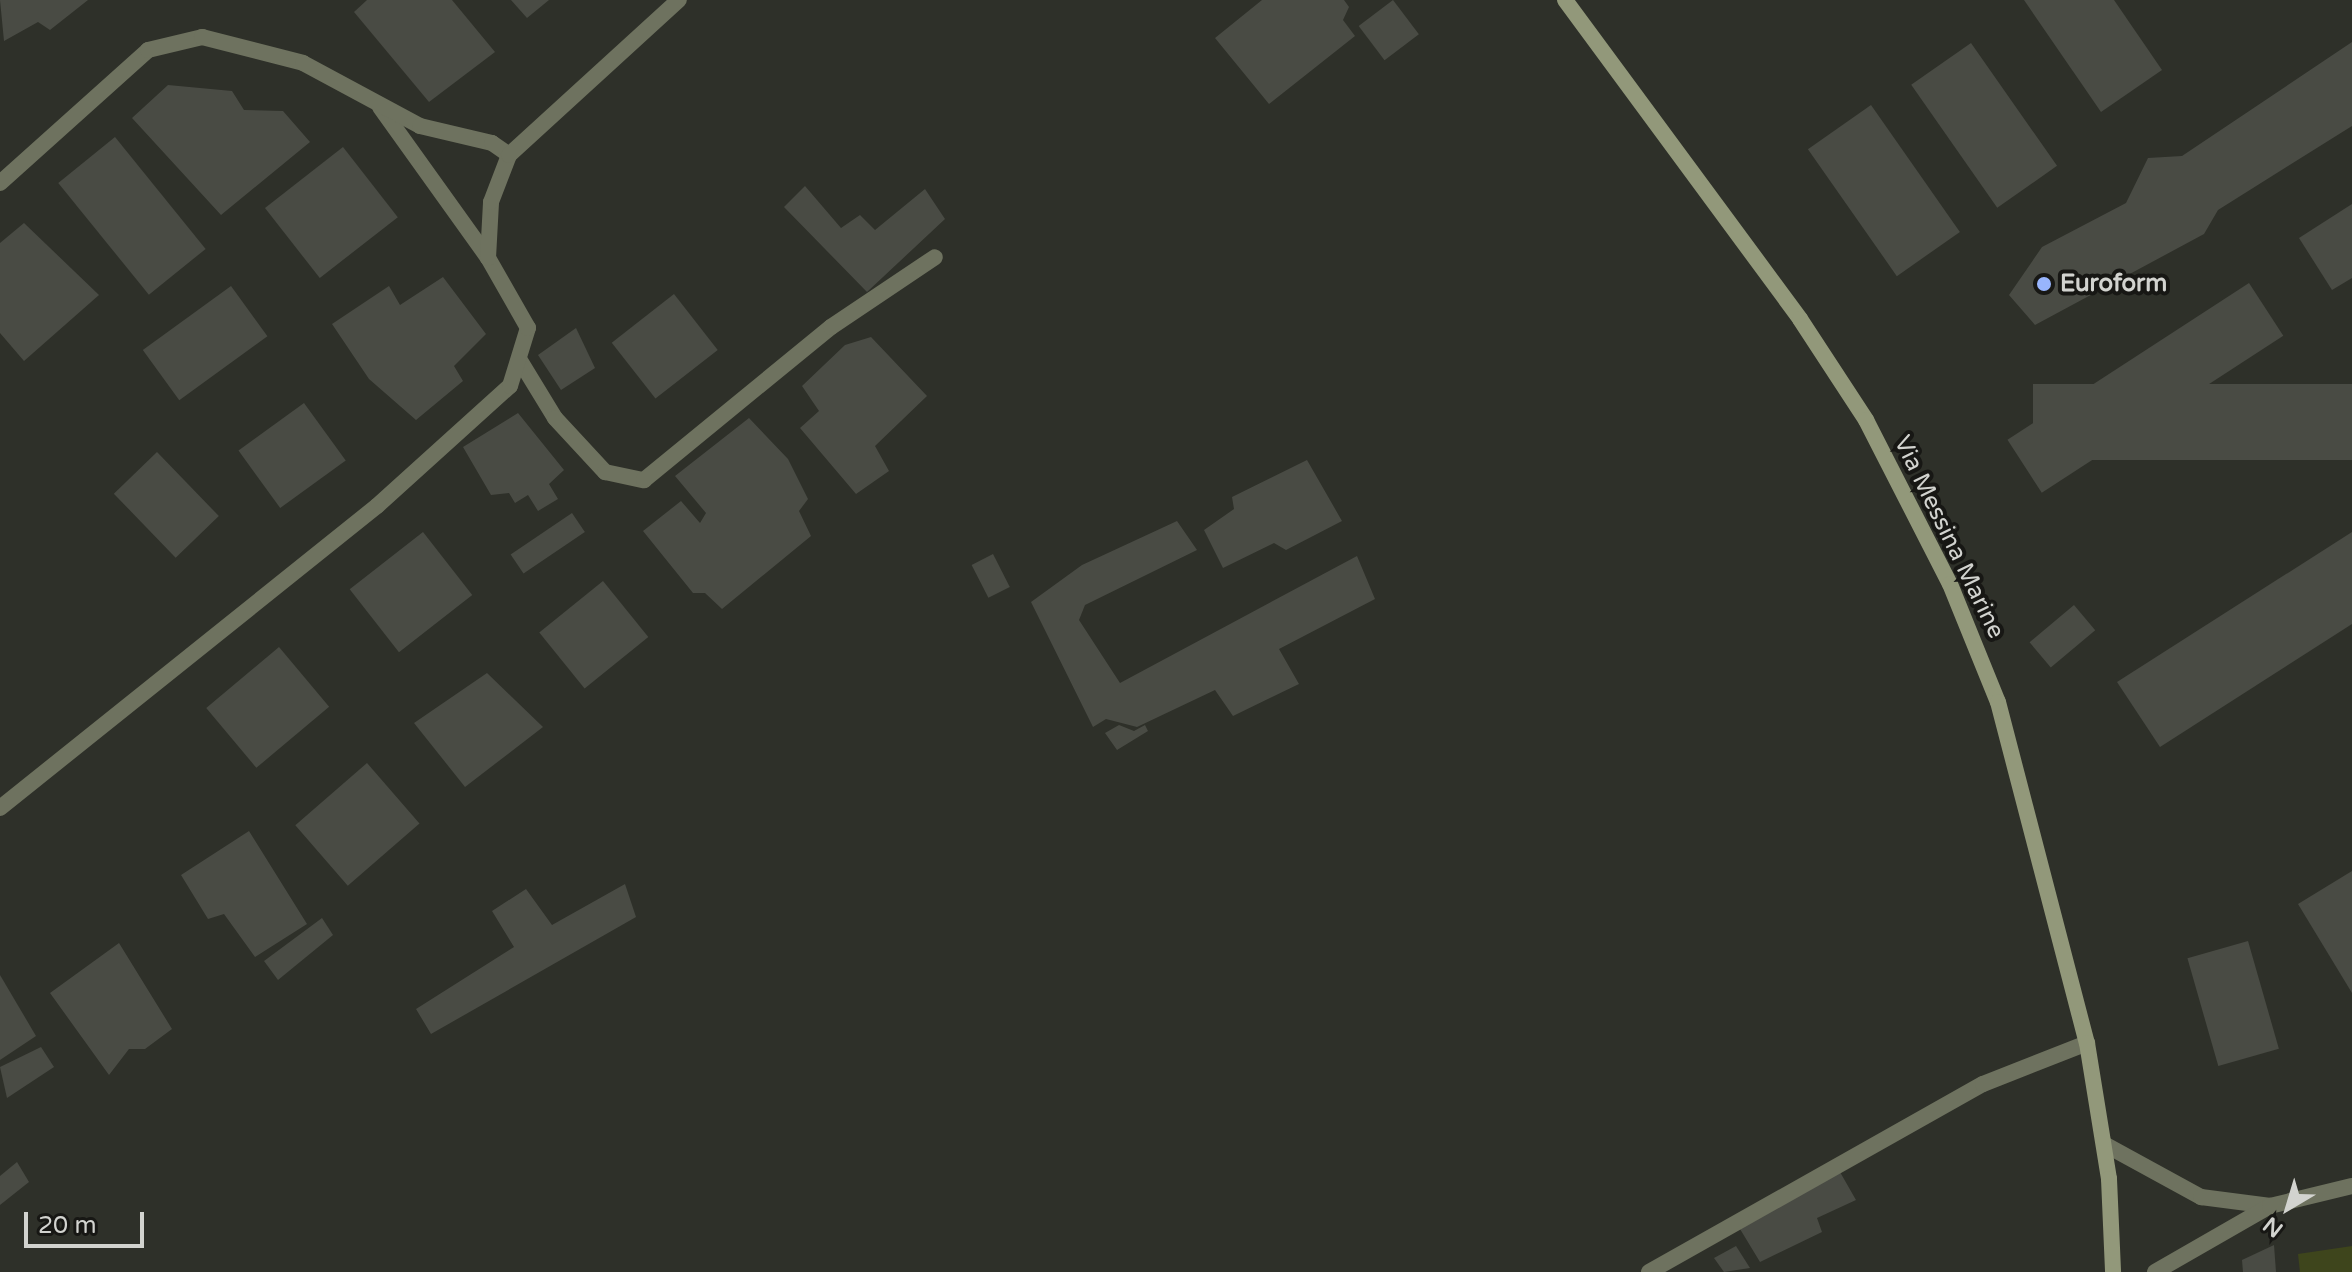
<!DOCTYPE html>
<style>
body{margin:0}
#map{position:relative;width:2352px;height:1272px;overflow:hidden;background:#2e3029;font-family:"Varela Round",sans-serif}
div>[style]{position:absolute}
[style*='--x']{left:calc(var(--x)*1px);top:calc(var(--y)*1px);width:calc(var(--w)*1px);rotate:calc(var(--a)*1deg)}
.green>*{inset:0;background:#3e451c}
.building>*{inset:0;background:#494b44;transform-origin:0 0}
.minor>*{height:16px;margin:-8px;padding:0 8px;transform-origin:8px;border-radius:8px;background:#6e725f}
.secondary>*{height:16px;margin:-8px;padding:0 8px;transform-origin:8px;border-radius:8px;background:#92987a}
.dots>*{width:22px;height:22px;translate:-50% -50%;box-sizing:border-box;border:4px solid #171714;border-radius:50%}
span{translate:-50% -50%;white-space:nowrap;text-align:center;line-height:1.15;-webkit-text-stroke:8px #171714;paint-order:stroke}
.poi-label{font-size:24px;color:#d2d3cf;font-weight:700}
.left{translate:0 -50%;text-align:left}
.street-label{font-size:24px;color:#d2d3cf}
.north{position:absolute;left:2248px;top:1168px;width:80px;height:80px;-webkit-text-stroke:6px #171714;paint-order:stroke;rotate:218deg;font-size:22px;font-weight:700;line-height:32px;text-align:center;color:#d2d3cf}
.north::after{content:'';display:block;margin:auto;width:28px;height:36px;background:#d2d3cf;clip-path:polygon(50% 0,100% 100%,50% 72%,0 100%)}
.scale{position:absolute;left:24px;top:1212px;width:120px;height:36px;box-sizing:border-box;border:4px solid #d2d3cf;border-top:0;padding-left:10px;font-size:24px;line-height:28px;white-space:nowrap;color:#d2d3cf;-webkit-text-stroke:6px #171714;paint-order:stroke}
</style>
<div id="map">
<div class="green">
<i style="clip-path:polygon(2352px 1246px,2352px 1272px,2300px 1272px,2298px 1254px)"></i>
</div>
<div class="building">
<i style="clip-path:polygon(0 0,88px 0,50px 30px,38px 22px,4px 41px)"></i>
<i style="clip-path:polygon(367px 0,452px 0,495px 52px,429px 102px,354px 12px)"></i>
<i style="clip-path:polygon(511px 0,549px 0,527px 18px)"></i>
<i style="clip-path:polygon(1262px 0,1344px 0,1349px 7px,1343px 20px,1355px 36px,1269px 104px,1215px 38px)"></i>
<i style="left:1393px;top:0;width:43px;height:43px;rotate:53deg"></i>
<i style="clip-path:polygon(2024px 0,2114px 0,2162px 70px,2101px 112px)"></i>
<i style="clip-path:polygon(2352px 42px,2352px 126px,2218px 210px,2204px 234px,2035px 325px,2009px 295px,2042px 247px,2126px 203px,2148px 158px,2182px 156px)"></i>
<i style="left:1971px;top:43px;width:150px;height:73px;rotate:55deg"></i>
<i style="clip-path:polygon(168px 85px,232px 91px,244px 110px,283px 111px,310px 142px,221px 215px,132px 118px)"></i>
<i style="left:1871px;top:105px;width:155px;height:77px;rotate:55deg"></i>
<i style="left:115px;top:137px;width:144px;height:73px;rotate:51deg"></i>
<i style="left:343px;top:147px;width:89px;height:99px;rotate:52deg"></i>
<i style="clip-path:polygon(805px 186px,841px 228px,860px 215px,875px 230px,925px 189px,945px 219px,867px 292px,784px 207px)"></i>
<i style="clip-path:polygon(2352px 204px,2352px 278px,2332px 290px,2299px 238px)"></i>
<i style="clip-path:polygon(24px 223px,99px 295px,24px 361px,0 333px,0 243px)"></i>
<i style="clip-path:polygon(443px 277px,486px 334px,454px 366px,463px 381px,416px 420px,369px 379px,332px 324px,389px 286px,400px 305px)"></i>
<i style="left:2249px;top:283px;width:63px;height:288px;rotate:57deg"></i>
<i style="left:231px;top:286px;width:62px;height:109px;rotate:54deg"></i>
<i style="left:674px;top:294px;width:71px;height:79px;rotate:52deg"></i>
<i style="clip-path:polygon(576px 328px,595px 368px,561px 390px,538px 355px)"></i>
<i style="clip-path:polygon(871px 337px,927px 396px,875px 446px,889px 471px,856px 494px,800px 428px,819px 411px,802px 386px,845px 345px)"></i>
<i style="left:2352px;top:384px;width:76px;height:319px;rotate:90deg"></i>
<i style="left:304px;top:403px;width:71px;height:81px;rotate:54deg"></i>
<i style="clip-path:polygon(518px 413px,564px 470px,549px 484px,558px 499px,538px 511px,528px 495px,515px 503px,509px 493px,491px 495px,463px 447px)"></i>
<i style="clip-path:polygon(749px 418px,788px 459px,808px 499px,799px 511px,811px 536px,722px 609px,705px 593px,693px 593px,643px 531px,681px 501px,700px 523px,706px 513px,675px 476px)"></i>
<i style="left:157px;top:452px;width:89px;height:60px;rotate:46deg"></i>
<i style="clip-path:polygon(1307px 460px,1342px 521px,1286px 550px,1274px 543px,1223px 568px,1204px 530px,1234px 509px,1232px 497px)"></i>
<i style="left:572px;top:513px;width:23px;height:74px;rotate:56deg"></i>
<i style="clip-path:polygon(1177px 521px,1197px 550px,1085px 605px,1079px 620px,1120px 683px,1357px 556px,1375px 599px,1279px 649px,1299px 684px,1233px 716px,1215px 690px,1137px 727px,1106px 719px,1093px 727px,1031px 602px,1082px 565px)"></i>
<i style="left:423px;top:532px;width:80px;height:93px;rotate:52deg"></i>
<i style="clip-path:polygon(2352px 532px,2352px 624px,2160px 747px,2117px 682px)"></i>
<i style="left:993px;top:554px;width:37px;height:24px;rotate:63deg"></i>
<i style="left:603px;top:581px;width:72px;height:82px;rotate:51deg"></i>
<i style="left:2074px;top:605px;width:33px;height:58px;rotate:50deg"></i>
<i style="left:279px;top:647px;width:78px;height:95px;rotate:50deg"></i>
<i style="clip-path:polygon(487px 673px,543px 727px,465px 787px,414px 723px)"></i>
<i style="clip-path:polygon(1119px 725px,1134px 731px,1145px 725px,1148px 731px,1117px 750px,1105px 733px)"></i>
<i style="left:367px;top:763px;width:80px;height:95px;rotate:49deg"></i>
<i style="clip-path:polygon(249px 831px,307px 924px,255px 957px,224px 914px,208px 919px,181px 875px)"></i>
<i style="clip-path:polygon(2352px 871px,2352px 993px,2298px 904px)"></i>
<i style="clip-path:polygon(625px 884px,636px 917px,431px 1034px,416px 1009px,514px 947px,492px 911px,526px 889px,552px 925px)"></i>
<i style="clip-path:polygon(322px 918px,333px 935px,278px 980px,264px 961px)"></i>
<i style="left:2248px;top:941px;width:112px;height:63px;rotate:74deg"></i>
<i style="clip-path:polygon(119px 943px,172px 1029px,145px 1049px,129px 1049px,109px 1075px,50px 993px)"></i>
<i style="clip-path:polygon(0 975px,36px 1036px,0 1060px)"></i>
<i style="clip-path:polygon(41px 1047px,54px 1067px,7px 1098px,0 1067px)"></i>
<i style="clip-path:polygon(17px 1162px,29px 1182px,0 1205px,0 1176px)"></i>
<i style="clip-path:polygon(1840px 1172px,1856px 1200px,1817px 1218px,1822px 1232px,1760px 1262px,1740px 1229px)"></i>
<i style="clip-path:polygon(2274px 1245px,2276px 1272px,2243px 1272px,2242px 1260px)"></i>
<i style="clip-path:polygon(1736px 1246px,1750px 1268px,1724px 1272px,1714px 1258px)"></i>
</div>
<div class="minor">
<i style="--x:380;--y:107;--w:186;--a:54.4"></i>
<i style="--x:0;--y:183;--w:199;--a:-41.9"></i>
<i style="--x:148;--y:50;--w:56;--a:-13.5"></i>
<i style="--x:202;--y:37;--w:104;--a:14.4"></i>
<i style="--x:303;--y:63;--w:133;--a:28.3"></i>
<i style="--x:420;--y:126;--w:74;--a:13.3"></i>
<i style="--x:492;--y:143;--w:21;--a:35"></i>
<i style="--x:519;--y:359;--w:69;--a:58.6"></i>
<i style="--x:555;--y:418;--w:74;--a:47.2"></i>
<i style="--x:605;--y:472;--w:40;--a:12"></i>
<i style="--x:644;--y:480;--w:242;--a:-39.3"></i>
<i style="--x:831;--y:327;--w:125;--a:-33.9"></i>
<i style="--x:0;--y:808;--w:483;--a:-38.7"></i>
<i style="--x:377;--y:506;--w:179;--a:-42.1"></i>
<i style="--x:510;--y:386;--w:61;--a:-72.8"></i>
<i style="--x:528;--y:328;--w:81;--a:-119.7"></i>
<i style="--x:488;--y:258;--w:56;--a:-86.9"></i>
<i style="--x:491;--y:202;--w:50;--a:-69"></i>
<i style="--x:509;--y:155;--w:230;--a:-42.4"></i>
<i style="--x:2104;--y:1144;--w:111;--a:28.7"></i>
<i style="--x:2201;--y:1197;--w:70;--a:7.4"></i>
<i style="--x:1649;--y:1272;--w:383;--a:-29.4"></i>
<i style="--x:1983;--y:1084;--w:112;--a:-21.5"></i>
<i style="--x:2155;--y:1272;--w:133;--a:-29.9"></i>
<i style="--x:2270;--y:1206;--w:84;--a:-13.7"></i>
</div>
<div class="secondary">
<i style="--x:1565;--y:0;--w:396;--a:53.6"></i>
<i style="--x:1800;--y:319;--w:121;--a:56.8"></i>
<i style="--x:1866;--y:420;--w:184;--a:62.9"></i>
<i style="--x:1950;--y:584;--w:127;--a:67.9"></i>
<i style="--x:1998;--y:702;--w:352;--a:75.4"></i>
<i style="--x:2087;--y:1043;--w:138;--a:80.8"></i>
<i style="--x:2109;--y:1179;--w:93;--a:87.5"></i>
</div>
<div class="dots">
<i style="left:2044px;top:284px;background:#98b5fd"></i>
</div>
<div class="poi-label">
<span class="left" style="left:2060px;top:284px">Euroform</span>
</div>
<div class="street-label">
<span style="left:1949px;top:537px;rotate:64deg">Via Messina Marine</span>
</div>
<div class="north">N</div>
<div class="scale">20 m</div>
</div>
